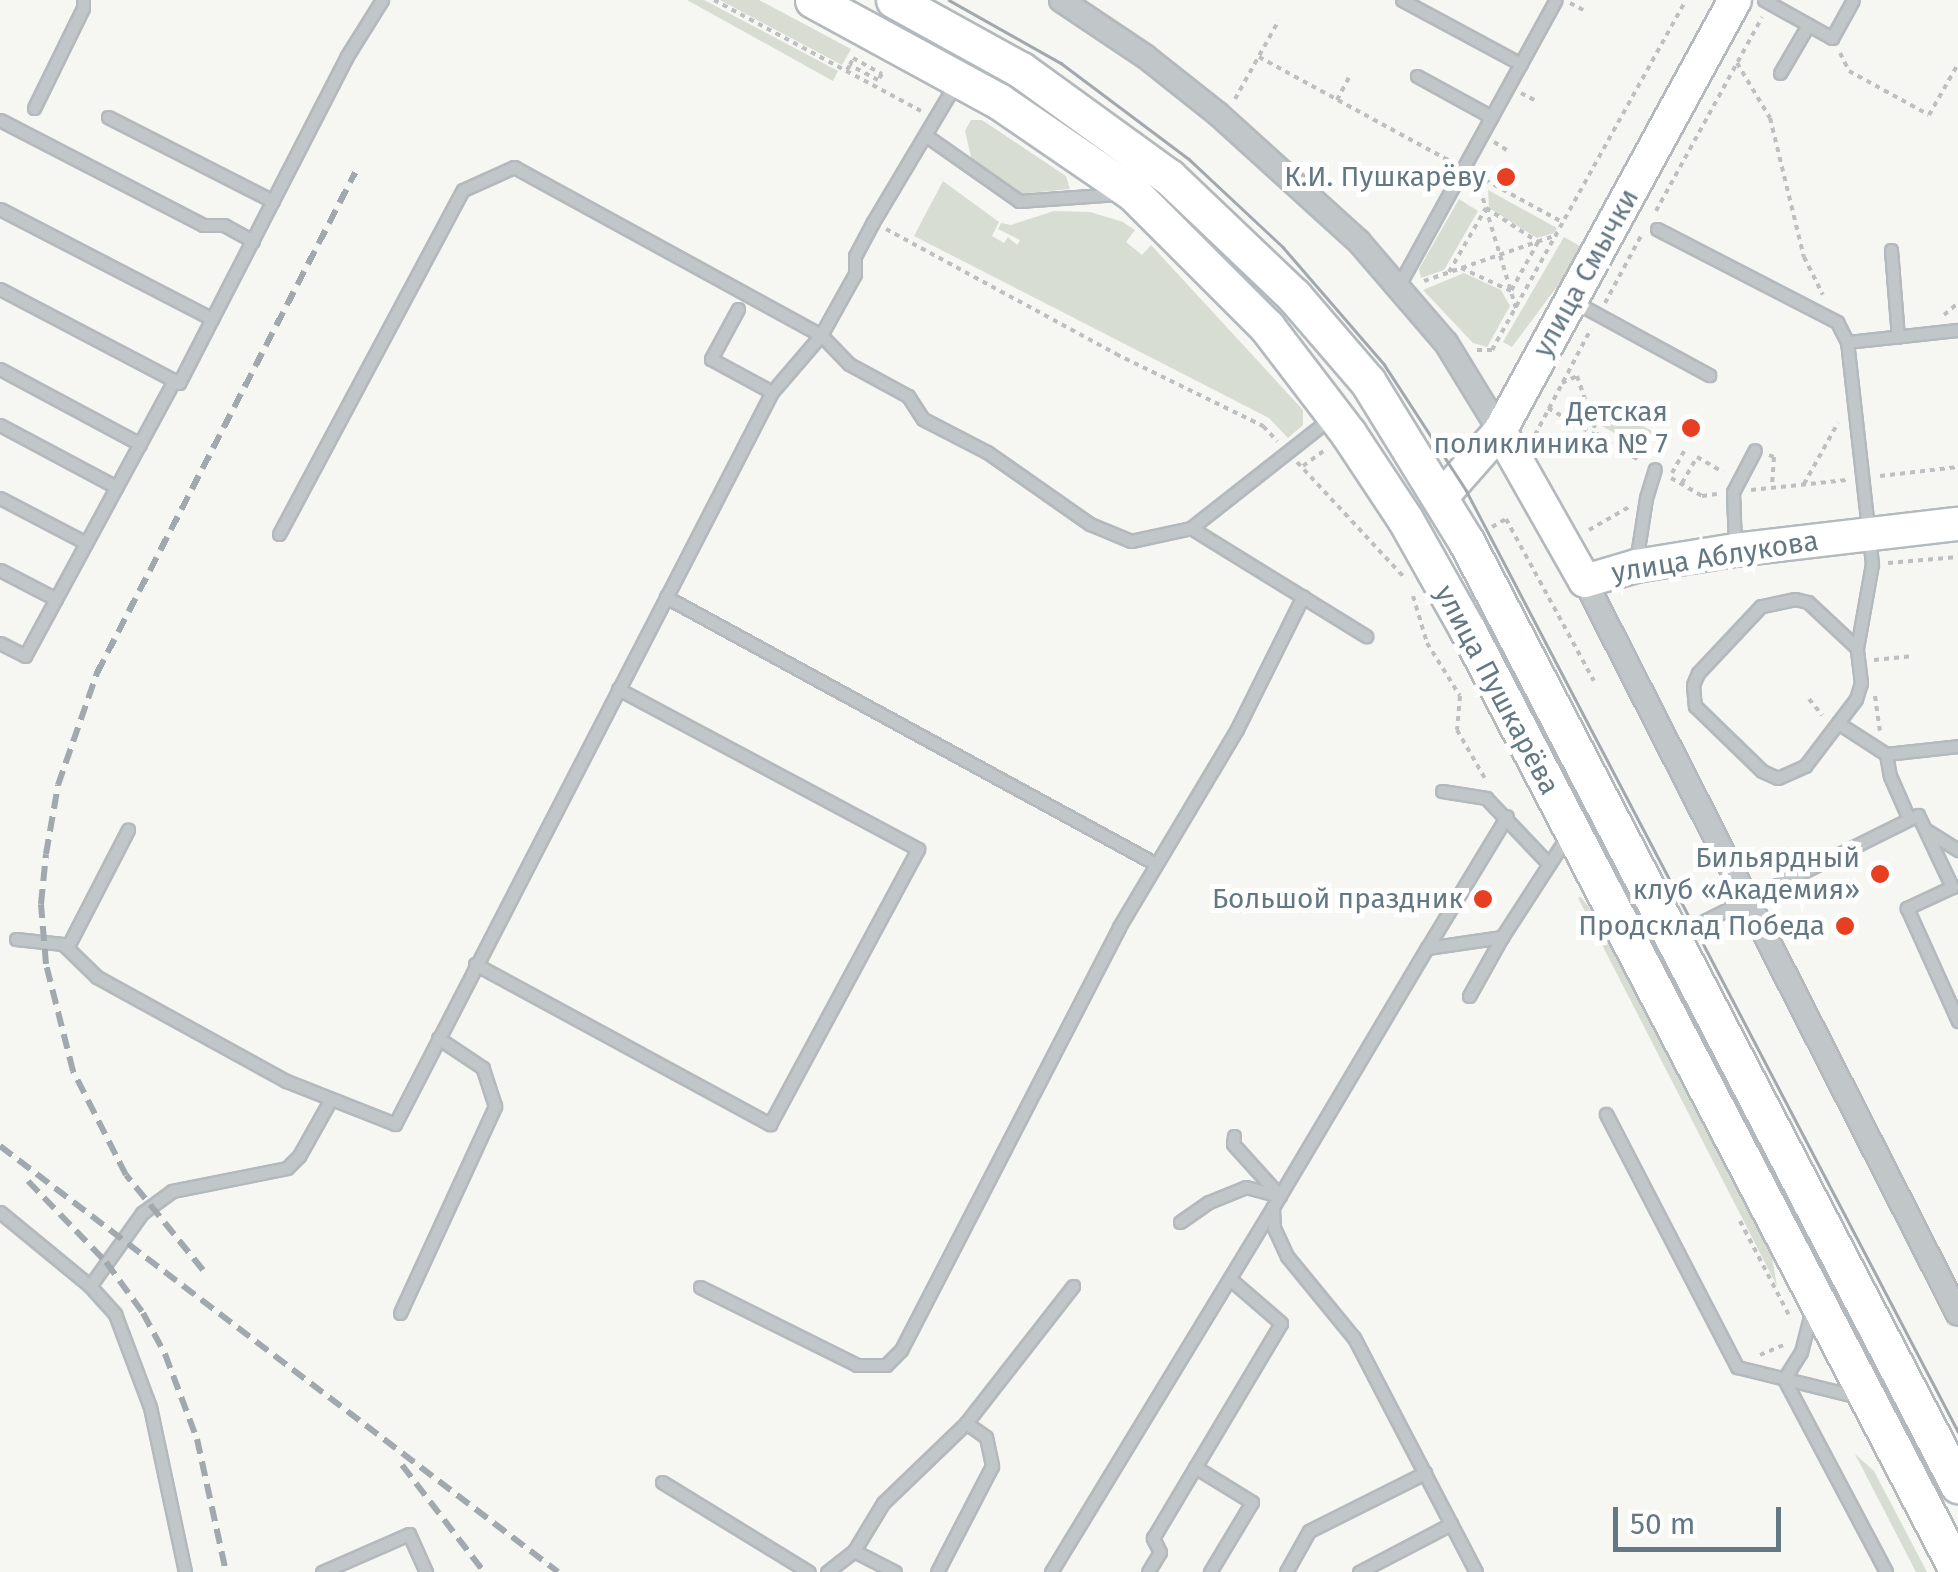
<!DOCTYPE html>
<meta charset="utf-8">
<style>
body{margin:0}
#map{position:relative;width:1958px;height:1572px;overflow:hidden;background:#f6f6f2;font-family:"Fira Sans",sans-serif}
div>[style]{position:absolute}
[style*='--x']{left:calc(var(--x)*1px);top:calc(var(--y)*1px);width:calc(var(--w)*1px);rotate:calc(var(--a)*1deg)}
.green>*{inset:0;background:#d7ddd3;transform-origin:0 0}
.path>*{height:4px;margin-top:-2px;transform-origin:0;background:repeating-linear-gradient(90deg,#bdbfc1 0 5px,transparent 0 10px)}
.roads{filter:drop-shadow(2px 0 #b3b9bd) drop-shadow(-2px 0 #b3b9bd) drop-shadow(0 2px #b3b9bd) drop-shadow(0 -2px #b3b9bd)}
.lane>*{height:11px;margin:-5.5px;padding:0 5.5px;transform-origin:5.5px;border-radius:5.5px;background:#c1c6c8}
.street>*{height:22px;margin:-11px;padding:0 11px;transform-origin:11px;border-radius:11px;background:#c1c6c8}
.secondary>*{height:32px;margin:-16px;padding:0 16px;transform-origin:16px;border-radius:16px;background:#fff}
.primary>*{height:35px;margin:-17.5px;padding:0 17.5px;transform-origin:17.5px;border-radius:17.5px;background:#fff}
.tram>*{height:2.5px;margin:-1.25px;padding:0 1.25px;transform-origin:1.25px;border-radius:1.25px;background:#a1a9ae}
.rail>*{height:6px;margin-top:-3px;transform-origin:0;background:repeating-linear-gradient(90deg,#a1a9ae 0 15px,transparent 0 23px)}
.dots>*{width:28px;height:28px;translate:-50% -50%;box-sizing:border-box;border:5px solid #fff;border-radius:50%}
span{translate:-50% -50%;white-space:nowrap;text-align:center;line-height:1.15;-webkit-text-stroke:10px #fff;paint-order:stroke}
.poi-label{font-size:28px;color:#647884}
.right{translate:-100% -50%;text-align:right}
.street-label{font-size:28px;color:#647884}
.scale{position:absolute;left:1613px;top:1507px;width:168px;height:45px;box-sizing:border-box;border:5px solid #647884;border-top:0;padding-left:12px;font-size:30px;line-height:35px;white-space:nowrap;color:#647884;-webkit-text-stroke:8px #fff;paint-order:stroke}
</style>
<div id="map">
<div class="green">
<i style="clip-path:polygon(687px 0,704px 0,838px 71px,833px 81px)"></i>
<i style="clip-path:polygon(720px 0,759px 0,851px 49px,842px 65px)"></i>
<i style="clip-path:polygon(971px 120px,982px 120px,1066px 176px,1070px 189px,1019px 194px,972px 161px,965px 131px)"></i>
<i style="clip-path:polygon(943px 181px,999px 222px,992px 236px,1004px 243px,1008px 237px,1017px 245px,1020px 240px,998px 229px,1001px 223px,1011px 225px,1054px 211px,1090px 212px,1123px 222px,1135px 230px,1126px 242px,1142px 255px,1151px 245px,1303px 410px,1303px 425px,1288px 438px,1269px 418px,914px 236px)"></i>
<i style="clip-path:polygon(1488px 190px,1557px 228px,1554px 233px,1537px 238px,1489px 208px)"></i>
<i style="clip-path:polygon(1459px 199px,1478px 211px,1444px 270px,1421px 278px,1419px 269px)"></i>
<i style="clip-path:polygon(1564px 237px,1585px 249px,1512px 347px,1503px 342px)"></i>
<i style="clip-path:polygon(1464px 273px,1501px 290px,1510px 306px,1487px 347px,1473px 343px,1423px 290px)"></i>
<i style="left:1605px;top:405px;width:54px;height:20px;rotate:29deg"></i>
<i style="clip-path:polygon(1581px 897px,1606px 929px,1771px 1251px,1777px 1286px,1578px 898px)"></i>
<i style="clip-path:polygon(1855px 1454px,1874px 1471px,1927px 1572px,1916px 1572px)"></i>
</div>
<div class="path">
<i style="--x:714;--y:0;--w:235;--a:28.2"></i>
<i style="--x:1570;--y:3;--w:15;--a:28"></i>
<i style="--x:1840;--y:53;--w:20;--a:63"></i>
<i style="--x:1849;--y:71;--w:91;--a:28.8"></i>
<i style="--x:1929;--y:115;--w:59;--a:-60.4"></i>
<i style="--x:1259;--y:57;--w:217;--a:28.6"></i>
<i style="--x:1737;--y:63;--w:64;--a:59"></i>
<i style="--x:1770;--y:118;--w:143;--a:76.3"></i>
<i style="--x:1804;--y:257;--w:42;--a:63.4"></i>
<i style="--x:847;--y:70;--w:6;--a:-59"></i>
<i style="--x:850;--y:65;--w:8;--a:-67"></i>
<i style="--x:853;--y:58;--w:33;--a:29"></i>
<i style="--x:882;--y:74;--w:7;--a:124"></i>
<i style="--x:878;--y:80;--w:32;--a:-152"></i>
<i style="--x:1521;--y:93;--w:15;--a:28"></i>
<i style="--x:1235;--y:99;--w:90;--a:-60.9"></i>
<i style="--x:1337;--y:100;--w:26;--a:-62"></i>
<i style="--x:1494;--y:142;--w:15;--a:32"></i>
<i style="--x:1476;--y:175;--w:100;--a:28.6"></i>
<i style="--x:1477;--y:179;--w:135;--a:73.2"></i>
<i style="--x:1656;--y:211;--w:221;--a:-61.3"></i>
<i style="--x:886;--y:229;--w:262;--a:28.5"></i>
<i style="--x:1116;--y:354;--w:164;--a:26.1"></i>
<i style="--x:1263;--y:426;--w:21;--a:47"></i>
<i style="--x:1449;--y:272;--w:74;--a:-60"></i>
<i style="--x:1486;--y:208;--w:62;--a:33.2"></i>
<i style="--x:1538;--y:242;--w:56;--a:118.9"></i>
<i style="--x:1511;--y:291;--w:55;--a:-155.3"></i>
<i style="--x:1424;--y:281;--w:141;--a:-19.1"></i>
<i style="--x:1605;--y:303;--w:76;--a:-61.8"></i>
<i style="--x:1944;--y:315;--w:18;--a:-41"></i>
<i style="--x:1477;--y:350;--w:15;--a:0"></i>
<i style="--x:1492;--y:350;--w:400;--a:-61"></i>
<i style="--x:1562;--y:383;--w:17;--a:-25"></i>
<i style="--x:1577;--y:376;--w:65;--a:71"></i>
<i style="--x:1598;--y:437;--w:49;--a:29.2"></i>
<i style="--x:1548;--y:408;--w:58;--a:30.1"></i>
<i style="--x:1535;--y:435;--w:120;--a:-62.2"></i>
<i style="--x:1769;--y:455;--w:5;--a:22"></i>
<i style="--x:1774;--y:457;--w:30;--a:94"></i>
<i style="--x:1297;--y:462;--w:156;--a:47.1"></i>
<i style="--x:1303;--y:466;--w:26;--a:-36"></i>
<i style="--x:1672;--y:473;--w:25;--a:-61"></i>
<i style="--x:1880;--y:476;--w:79;--a:-6.6"></i>
<i style="--x:1671;--y:478;--w:36;--a:30"></i>
<i style="--x:1702;--y:496;--w:15;--a:-8"></i>
<i style="--x:1682;--y:483;--w:30;--a:-60"></i>
<i style="--x:1697;--y:457;--w:30;--a:30"></i>
<i style="--x:1804;--y:484;--w:70;--a:-60.9"></i>
<i style="--x:1751;--y:490;--w:96;--a:-6"></i>
<i style="--x:1492;--y:527;--w:16;--a:-30"></i>
<i style="--x:1506;--y:519;--w:184;--a:61.5"></i>
<i style="--x:1589;--y:530;--w:46;--a:-29.9"></i>
<i style="--x:1888;--y:563;--w:70;--a:-4.9"></i>
<i style="--x:1413;--y:596;--w:49;--a:73.4"></i>
<i style="--x:1427;--y:643;--w:62;--a:58.1"></i>
<i style="--x:1460;--y:696;--w:34;--a:95"></i>
<i style="--x:1457;--y:730;--w:60;--a:60"></i>
<i style="--x:1874;--y:660;--w:40;--a:-5.7"></i>
<i style="--x:1875;--y:696;--w:35;--a:82"></i>
<i style="--x:1809;--y:699;--w:21;--a:51"></i>
<i style="--x:1740;--y:1221;--w:110;--a:62.5"></i>
<i style="--x:1760;--y:1355;--w:25;--a:-23"></i>
</div>
<div class="roads">
<div class="lane">
<i style="--x:1402;--y:0;--w:135;--a:28.3"></i>
<i style="--x:1764;--y:0;--w:78;--a:29.2"></i>
<i style="--x:1832;--y:38;--w:43;--a:-61.1"></i>
<i style="--x:1780;--y:73;--w:56;--a:-59.7"></i>
<i style="--x:1417;--y:76;--w:85;--a:28.7"></i>
<i style="--x:34;--y:108;--w:111;--a:-63.9"></i>
<i style="--x:83;--y:8;--w:8;--a:-90"></i>
<i style="--x:108;--y:117;--w:185;--a:27"></i>
<i style="--x:0;--y:120;--w:229;--a:27.3"></i>
<i style="--x:203;--y:225;--w:21;--a:0"></i>
<i style="--x:224;--y:225;--w:33;--a:29"></i>
<i style="--x:928;--y:137;--w:111;--a:35.1"></i>
<i style="--x:1019;--y:201;--w:99;--a:-4"></i>
<i style="--x:0;--y:209;--w:239;--a:27.4"></i>
<i style="--x:1657;--y:229;--w:203;--a:27.3"></i>
<i style="--x:1837;--y:322;--w:22;--a:63"></i>
<i style="--x:1891;--y:250;--w:87;--a:85.4"></i>
<i style="--x:1399;--y:285;--w:325;--a:-61.2"></i>
<i style="--x:0;--y:289;--w:202;--a:27.7"></i>
<i style="--x:179;--y:383;--w:368;--a:-62.8"></i>
<i style="--x:347;--y:56;--w:66;--a:-58"></i>
<i style="--x:1575;--y:302;--w:153;--a:28.6"></i>
<i style="--x:738;--y:309;--w:57;--a:118.4"></i>
<i style="--x:711;--y:359;--w:69;--a:28.4"></i>
<i style="--x:0;--y:369;--w:159;--a:28.2"></i>
<i style="--x:0;--y:425;--w:132;--a:28.1"></i>
<i style="--x:0;--y:498;--w:97;--a:27.6"></i>
<i style="--x:1191;--y:528;--w:178;--a:-38.2"></i>
<i style="--x:279;--y:534;--w:390;--a:-61.9"></i>
<i style="--x:463;--y:190;--w:56;--a:-24.3"></i>
<i style="--x:514;--y:167;--w:350;--a:28.7"></i>
<i style="--x:821;--y:335;--w:40;--a:46"></i>
<i style="--x:849;--y:364;--w:67;--a:28.5"></i>
<i style="--x:908;--y:396;--w:27;--a:57"></i>
<i style="--x:923;--y:419;--w:72;--a:27.3"></i>
<i style="--x:987;--y:452;--w:126;--a:35"></i>
<i style="--x:1090;--y:524;--w:44;--a:22.5"></i>
<i style="--x:1131;--y:541;--w:61;--a:-12.2"></i>
<i style="--x:1191;--y:528;--w:206;--a:31.7"></i>
<i style="--x:1735;--y:545;--w:53;--a:-92.2"></i>
<i style="--x:1733;--y:492;--w:47;--a:-62.4"></i>
<i style="--x:1636;--y:562;--w:65;--a:-81.1"></i>
<i style="--x:1646;--y:498;--w:30;--a:-73"></i>
<i style="--x:0;--y:570;--w:63;--a:27.4"></i>
<i style="--x:666;--y:597;--w:558;--a:28.59"></i>
<i style="--x:0;--y:643;--w:28;--a:27"></i>
<i style="--x:25;--y:656;--w:314;--a:-61.6"></i>
<i style="--x:1857;--y:648;--w:67;--a:-136.8"></i>
<i style="--x:1808;--y:602;--w:13;--a:-167"></i>
<i style="--x:1795;--y:599;--w:35;--a:168"></i>
<i style="--x:1761;--y:606;--w:92;--a:133.2"></i>
<i style="--x:1698;--y:673;--w:13;--a:113"></i>
<i style="--x:1693;--y:685;--w:21;--a:85"></i>
<i style="--x:1695;--y:706;--w:93;--a:44.1"></i>
<i style="--x:1762;--y:771;--w:17;--a:24"></i>
<i style="--x:1778;--y:778;--w:30;--a:-24"></i>
<i style="--x:1805;--y:766;--w:84;--a:-52.7"></i>
<i style="--x:1856;--y:699;--w:17;--a:-73"></i>
<i style="--x:1861;--y:683;--w:35;--a:-97"></i>
<i style="--x:1857;--y:648;--w:85;--a:-79.9"></i>
<i style="--x:1872;--y:564;--w:223;--a:-96.4"></i>
<i style="--x:1847;--y:342;--w:112;--a:-6.2"></i>
<i style="--x:1838;--y:723;--w:57;--a:32.9"></i>
<i style="--x:1886;--y:754;--w:72;--a:-6.3"></i>
<i style="--x:1886;--y:754;--w:22;--a:80"></i>
<i style="--x:1890;--y:776;--w:47;--a:66.2"></i>
<i style="--x:1442;--y:791;--w:45;--a:9"></i>
<i style="--x:1486;--y:798;--w:90;--a:46.4"></i>
<i style="--x:1926;--y:830;--w:38;--a:32"></i>
<i style="--x:1678;--y:934;--w:268;--a:-26.4"></i>
<i style="--x:1918;--y:815;--w:80;--a:64.7"></i>
<i style="--x:1952;--y:887;--w:50;--a:155"></i>
<i style="--x:1907;--y:908;--w:124;--a:65.7"></i>
<i style="--x:16;--y:939;--w:47;--a:6.1"></i>
<i style="--x:63;--y:944;--w:47;--a:44.1"></i>
<i style="--x:97;--y:977;--w:216;--a:28.8"></i>
<i style="--x:286;--y:1081;--w:117;--a:21.5"></i>
<i style="--x:395;--y:1124;--w:823;--a:-62.75"></i>
<i style="--x:772;--y:392;--w:75;--a:-49.3"></i>
<i style="--x:821;--y:335;--w:70;--a:-60.9"></i>
<i style="--x:855;--y:274;--w:18;--a:-90"></i>
<i style="--x:855;--y:256;--w:38;--a:-62"></i>
<i style="--x:873;--y:222;--w:162;--a:-59.2"></i>
<i style="--x:68;--y:946;--w:131;--a:-62.7"></i>
<i style="--x:1427;--y:948;--w:154;--a:-58.8"></i>
<i style="--x:475;--y:964;--w:336;--a:28.5"></i>
<i style="--x:770;--y:1124;--w:312;--a:-61.7"></i>
<i style="--x:918;--y:849;--w:340;--a:-151.9"></i>
<i style="--x:1469;--y:996;--w:68;--a:-60.8"></i>
<i style="--x:1606;--y:1114;--w:285;--a:62.6"></i>
<i style="--x:1737;--y:1367;--w:126;--a:13.8"></i>
<i style="--x:1234;--y:1136;--w:8;--a:97"></i>
<i style="--x:1233;--y:1144;--w:70;--a:47.9"></i>
<i style="--x:0;--y:1212;--w:117;--a:39.4"></i>
<i style="--x:90;--y:1286;--w:38;--a:48"></i>
<i style="--x:115;--y:1314;--w:99;--a:69.4"></i>
<i style="--x:150;--y:1407;--w:169;--a:78"></i>
<i style="--x:1180;--y:1222;--w:35;--a:-35"></i>
<i style="--x:1209;--y:1202;--w:40;--a:-22"></i>
<i style="--x:1246;--y:1187;--w:35;--a:15"></i>
<i style="--x:90;--y:1286;--w:90;--a:-54.5"></i>
<i style="--x:142;--y:1213;--w:37;--a:-36"></i>
<i style="--x:172;--y:1191;--w:117;--a:-11.3"></i>
<i style="--x:287;--y:1168;--w:17;--a:-45"></i>
<i style="--x:299;--y:1156;--w:65;--a:-60.7"></i>
<i style="--x:700;--y:1287;--w:175;--a:26.4"></i>
<i style="--x:857;--y:1365;--w:29;--a:0"></i>
<i style="--x:886;--y:1365;--w:21;--a:-45"></i>
<i style="--x:901;--y:1350;--w:476;--a:-62.7"></i>
<i style="--x:1119;--y:927;--w:230;--a:-59.2"></i>
<i style="--x:1237;--y:729;--w:148;--a:-63.6"></i>
<i style="--x:400;--y:1313;--w:228;--a:-65.3"></i>
<i style="--x:495;--y:1106;--w:40;--a:-108"></i>
<i style="--x:483;--y:1068;--w:54;--a:-146.3"></i>
<i style="--x:1784;--y:1379;--w:218;--a:62.1"></i>
<i style="--x:1784;--y:1379;--w:32;--a:-58"></i>
<i style="--x:1801;--y:1352;--w:44;--a:-75.7"></i>
<i style="--x:966;--y:1423;--w:174;--a:-52"></i>
<i style="--x:1195;--y:1467;--w:67;--a:31.6"></i>
<i style="--x:1252;--y:1502;--w:82;--a:121"></i>
<i style="--x:662;--y:1482;--w:172;--a:31.5"></i>
<i style="--x:1451;--y:1524;--w:54;--a:62.5"></i>
<i style="--x:854;--y:1551;--w:56;--a:-58.9"></i>
<i style="--x:883;--y:1503;--w:115;--a:-43.9"></i>
<i style="--x:966;--y:1423;--w:24;--a:35"></i>
<i style="--x:986;--y:1437;--w:30;--a:78"></i>
<i style="--x:992;--y:1466;--w:119;--a:117.4"></i>
<i style="--x:322;--y:1572;--w:95;--a:-23.6"></i>
<i style="--x:409;--y:1534;--w:42;--a:65.9"></i>
<i style="--x:827;--y:1572;--w:34;--a:-38"></i>
<i style="--x:854;--y:1551;--w:46;--a:27.1"></i>
<i style="--x:1051;--y:1572;--w:427;--a:-58.7"></i>
<i style="--x:1148;--y:1572;--w:23;--a:-59"></i>
<i style="--x:1160;--y:1552;--w:16;--a:-117"></i>
<i style="--x:1153;--y:1538;--w:250;--a:-59.2"></i>
<i style="--x:1281;--y:1323;--w:67;--a:-139.2"></i>
<i style="--x:1286;--y:1572;--w:47;--a:-60.7"></i>
<i style="--x:1309;--y:1531;--w:130;--a:-26.6"></i>
<i style="--x:1359;--y:1572;--w:104;--a:-27.6"></i>
<i style="--x:1451;--y:1524;--w:210;--a:-117.5"></i>
<i style="--x:1354;--y:1338;--w:106;--a:-129.3"></i>
<i style="--x:1287;--y:1256;--w:31;--a:-115"></i>
<i style="--x:1274;--y:1228;--w:21;--a:-93"></i>
<i style="--x:1273;--y:1207;--w:301;--a:-59.3"></i>
<i style="--x:1427;--y:948;--w:76;--a:-8.3"></i>
<i style="--x:1502;--y:937;--w:121;--a:-57.1"></i>
</div>
<div class="street">
<i style="--x:1061;--y:0;--w:102;--a:33.8"></i>
<i style="--x:1146;--y:57;--w:92;--a:38.4"></i>
<i style="--x:1218;--y:114;--w:190;--a:42.2"></i>
<i style="--x:1359;--y:242;--w:133;--a:49.3"></i>
<i style="--x:1446;--y:343;--w:103;--a:58.5"></i>
<i style="--x:1585;--y:581;--w:822;--a:63.03"></i>
</div>
<div class="secondary">
<i style="--x:1500;--y:431;--w:172;--a:60.5"></i>
<i style="--x:1585;--y:581;--w:53;--a:-16.4"></i>
<i style="--x:1636;--y:566;--w:100;--a:-9.2"></i>
<i style="--x:1735;--y:550;--w:225;--a:-6.7"></i>
<i style="--x:1440;--y:499;--w:91;--a:-48.6"></i>
<i style="--x:1500;--y:431;--w:491;--a:-61.4"></i>
</div>
<div class="primary">
<i style="--x:813;--y:0;--w:213;--a:28.6"></i>
<i style="--x:1000;--y:102;--w:161;--a:34.4"></i>
<i style="--x:1133;--y:193;--w:190;--a:45"></i>
<i style="--x:1267;--y:327;--w:133;--a:52.6"></i>
<i style="--x:1348;--y:433;--w:103;--a:56.5"></i>
<i style="--x:1405;--y:519;--w:126;--a:60.6"></i>
<i style="--x:1467;--y:629;--w:1063;--a:62.49"></i>
<i style="--x:894;--y:0;--w:145;--a:28.9"></i>
<i style="--x:1021;--y:70;--w:183;--a:35.9"></i>
<i style="--x:1169;--y:177;--w:173;--a:43.6"></i>
<i style="--x:1294;--y:296;--w:113;--a:49.3"></i>
<i style="--x:1368;--y:382;--w:187;--a:58.4"></i>
<i style="--x:1466;--y:541;--w:1065;--a:62.47"></i>
</div>
</div>
<div class="tram">
<i style="--x:949;--y:0;--w:129;--a:29.4"></i>
<i style="--x:1061;--y:63;--w:160;--a:36.9"></i>
<i style="--x:1189;--y:159;--w:129;--a:43.1"></i>
<i style="--x:1283;--y:247;--w:155;--a:49.2"></i>
<i style="--x:1384;--y:364;--w:150;--a:56.9"></i>
<i style="--x:1466;--y:490;--w:1062;--a:62.4"></i>
</div>
<div class="rail">
<i style="--x:0;--y:1146;--w:702;--a:37.36"></i>
<i style="--x:28;--y:1181;--w:112;--a:46.1"></i>
<i style="--x:106;--y:1262;--w:63;--a:54"></i>
<i style="--x:143;--y:1313;--w:47;--a:61.8"></i>
<i style="--x:165;--y:1354;--w:91;--a:69.4"></i>
<i style="--x:197;--y:1439;--w:136;--a:77.7"></i>
<i style="--x:203;--y:1270;--w:122;--a:-129"></i>
<i style="--x:126;--y:1175;--w:117;--a:-117"></i>
<i style="--x:73;--y:1071;--w:110;--a:-104.2"></i>
<i style="--x:46;--y:964;--w:60;--a:-94.8"></i>
<i style="--x:41;--y:904;--w:50;--a:-84.3"></i>
<i style="--x:46;--y:854;--w:70;--a:-80.1"></i>
<i style="--x:58;--y:785;--w:119;--a:-70.8"></i>
<i style="--x:97;--y:673;--w:563;--a:-62.71"></i>
<i style="--x:402;--y:1465;--w:135;--a:52.5"></i>
</div>
<div class="dots">
<i style="left:1506px;top:177px;background:#e73f21"></i>
<i style="left:1691px;top:428px;background:#e73f21"></i>
<i style="left:1880px;top:874px;background:#e73f21"></i>
<i style="left:1483px;top:899px;background:#e73f21"></i>
<i style="left:1845px;top:926px;background:#e73f21"></i>
</div>
<div class="poi-label">
<span class="right" style="left:1486px;top:177px">К.И. Пушкарёву</span>
<span class="right" style="left:1668px;top:428px">Детская<br>поликлиника № 7</span>
<span class="right" style="left:1860px;top:874px">Бильярдный<br>клуб «Академия»</span>
<span class="right" style="left:1463px;top:899px">Большой праздник</span>
<span class="right" style="left:1825px;top:926px">Продсклад Победа</span>
</div>
<div class="street-label">
<span style="left:1586px;top:273px;rotate:-61deg">улица Смычки</span>
<span style="left:1715px;top:557px;rotate:-9deg">улица Аблукова</span>
<span style="left:1497px;top:690px;rotate:62deg">улица Пушкарёва</span>
</div>
<div class="scale">50 m</div>
</div>
